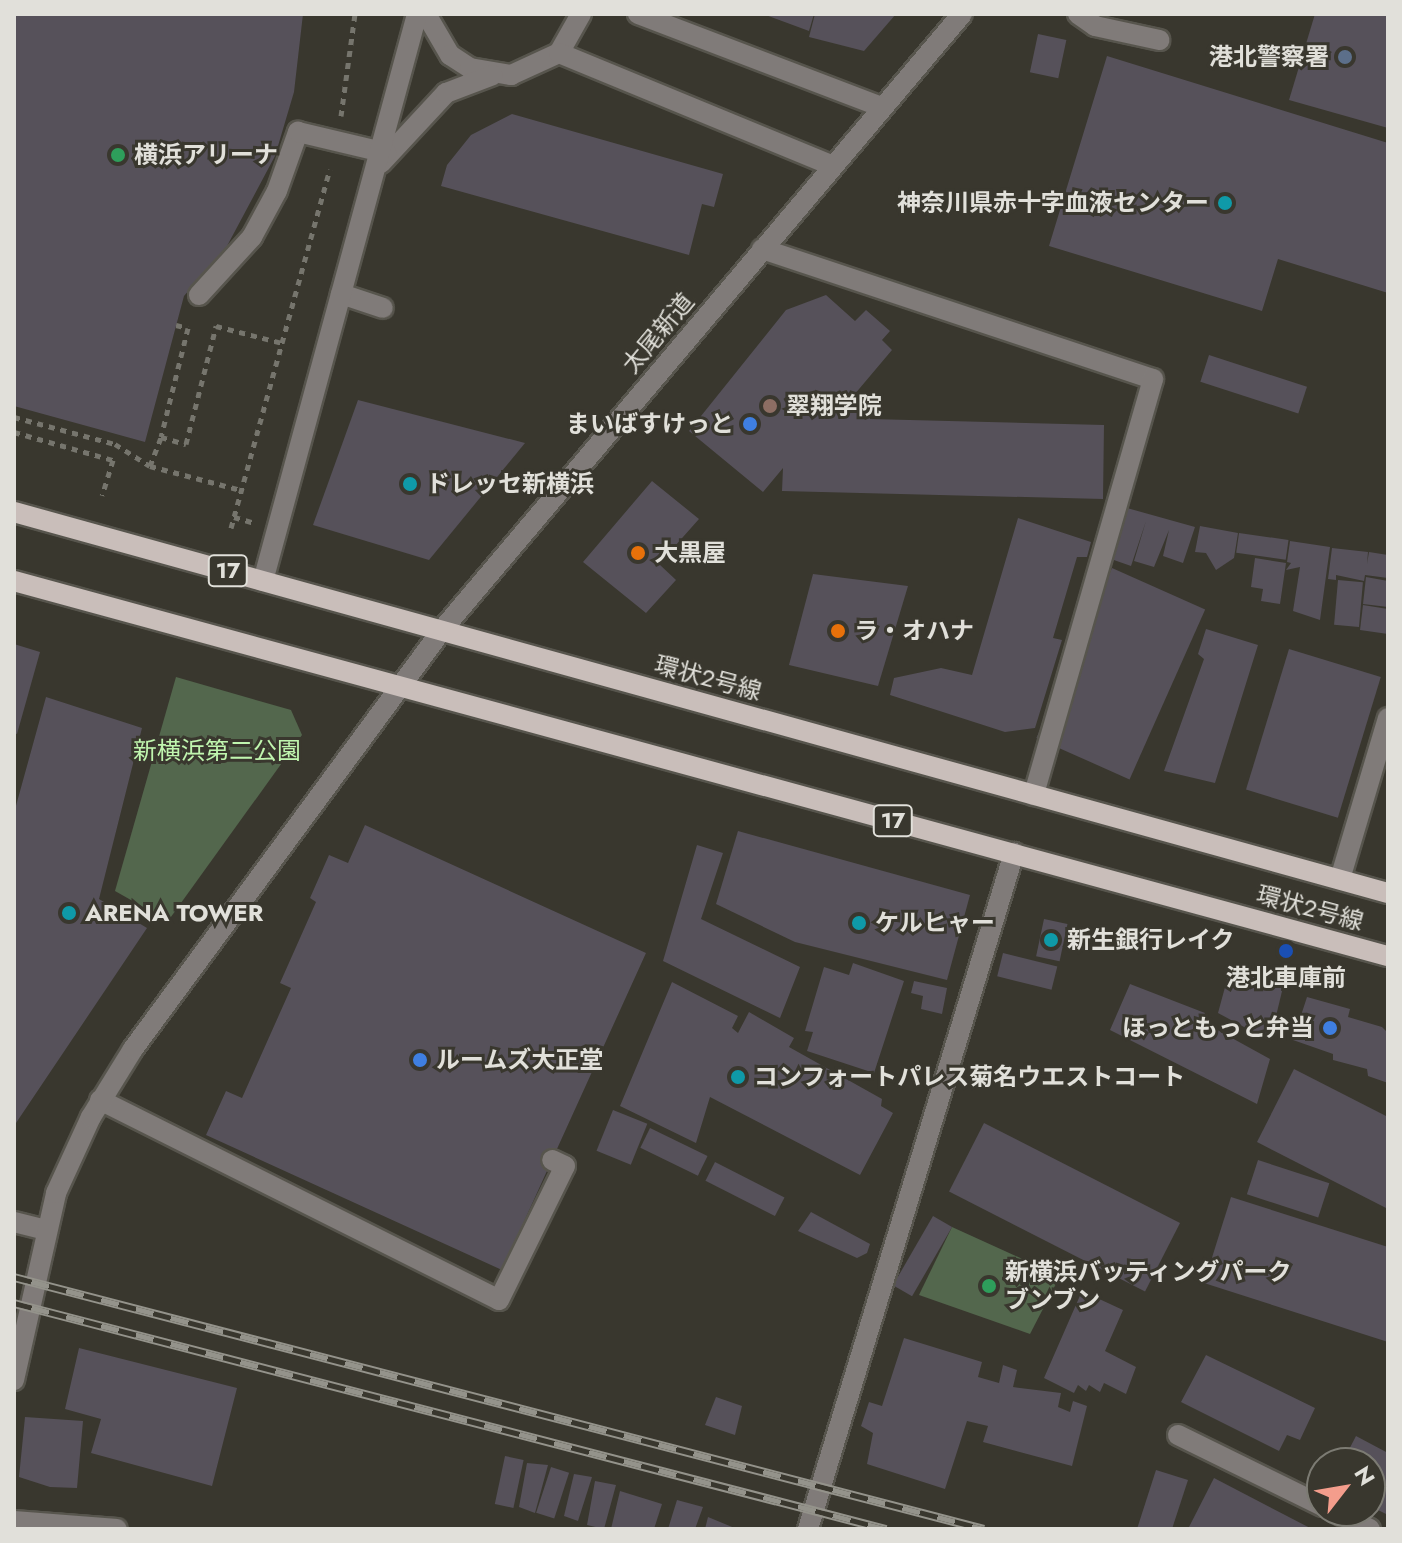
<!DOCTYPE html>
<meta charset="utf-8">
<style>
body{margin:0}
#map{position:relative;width:1402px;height:1543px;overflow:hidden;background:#39372e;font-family:Jost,"Noto Sans JP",sans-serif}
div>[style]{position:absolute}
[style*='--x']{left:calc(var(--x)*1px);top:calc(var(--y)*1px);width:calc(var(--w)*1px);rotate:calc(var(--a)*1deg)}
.green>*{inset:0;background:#53674d}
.building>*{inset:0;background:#56515a;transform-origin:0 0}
.path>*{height:5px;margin-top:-2.5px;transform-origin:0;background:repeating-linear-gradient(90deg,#76756d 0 6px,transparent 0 12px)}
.roads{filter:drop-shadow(2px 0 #57554d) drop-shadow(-2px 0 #57554d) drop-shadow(0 2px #57554d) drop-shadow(0 -2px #57554d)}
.minor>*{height:20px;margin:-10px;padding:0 10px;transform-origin:10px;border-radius:10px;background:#807b79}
.major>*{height:20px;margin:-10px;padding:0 10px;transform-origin:10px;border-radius:10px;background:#c9beba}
.rail>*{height:9px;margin-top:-4.5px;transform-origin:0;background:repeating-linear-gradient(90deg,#39372e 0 18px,#94938b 0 36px);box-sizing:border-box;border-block:2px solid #94938b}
.dots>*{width:22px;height:22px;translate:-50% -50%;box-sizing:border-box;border:4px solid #39372e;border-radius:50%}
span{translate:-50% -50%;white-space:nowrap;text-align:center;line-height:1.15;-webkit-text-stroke:6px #39372e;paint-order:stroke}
.shield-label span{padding:2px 6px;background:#39372e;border:2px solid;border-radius:6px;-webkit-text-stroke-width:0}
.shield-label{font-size:22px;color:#e1e0da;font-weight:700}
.poi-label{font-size:24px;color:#e1e0da;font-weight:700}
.right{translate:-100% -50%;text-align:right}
.left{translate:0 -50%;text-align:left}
.street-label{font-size:24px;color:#e1e0da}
.park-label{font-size:24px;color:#c0f6af}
.frame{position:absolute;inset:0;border:16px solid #e1e0da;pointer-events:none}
.north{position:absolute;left:1306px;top:1447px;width:80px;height:80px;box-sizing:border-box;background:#39372e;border:2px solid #7c7b73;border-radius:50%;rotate:59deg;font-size:22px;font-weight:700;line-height:32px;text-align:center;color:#e1e0da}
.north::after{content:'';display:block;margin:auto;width:28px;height:36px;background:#f49d8c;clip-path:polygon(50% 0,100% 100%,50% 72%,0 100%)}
</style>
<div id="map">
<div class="green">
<i style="clip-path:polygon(176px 677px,291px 710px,302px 735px,168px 921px,115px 891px)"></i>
<i style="clip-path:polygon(952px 1227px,1060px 1276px,1030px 1334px,919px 1295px)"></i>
</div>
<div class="building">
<i style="clip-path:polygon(14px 14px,303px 14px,294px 92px,275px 156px,227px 246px,184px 296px,145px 442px,14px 406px)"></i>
<i style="clip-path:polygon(763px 14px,814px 14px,809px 31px)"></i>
<i style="clip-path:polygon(815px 14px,896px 14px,864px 51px,809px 37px)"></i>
<i style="clip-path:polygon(1315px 14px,1388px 14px,1388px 128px,1289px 100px)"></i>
<i style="left:1038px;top:34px;width:29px;height:39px;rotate:12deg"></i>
<i style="clip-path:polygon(1107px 56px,1388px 143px,1388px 293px,1278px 259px,1262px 311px,1049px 246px)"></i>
<i style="clip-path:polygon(512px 114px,723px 174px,714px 207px,702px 204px,689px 255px,441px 186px,447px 165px,471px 135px)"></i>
<i style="clip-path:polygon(826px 295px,855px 321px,866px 310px,890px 331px,882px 340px,892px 350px,854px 395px,870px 395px,870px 419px,1104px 425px,1103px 499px,782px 491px,783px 468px,763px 492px,689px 431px,786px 310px)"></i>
<i style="left:1209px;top:355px;width:103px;height:28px;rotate:18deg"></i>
<i style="clip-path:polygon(358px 400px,525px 443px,429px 560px,313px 525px)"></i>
<i style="clip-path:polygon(652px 481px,699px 519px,659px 564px,676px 580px,646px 613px,583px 562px)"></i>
<i style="clip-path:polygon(1127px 508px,1195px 527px,1183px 563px,1163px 556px,1169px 530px,1154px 567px,1134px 561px,1146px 521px,1131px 566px,1111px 559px)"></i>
<i style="clip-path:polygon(1018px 518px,1091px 542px,1087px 557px,1077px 557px,1053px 638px,1062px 640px,1035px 728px,1005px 732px,890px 695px,894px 678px,941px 668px,972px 675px)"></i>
<i style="clip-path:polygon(1200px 526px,1238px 533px,1234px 558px,1216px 570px,1206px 553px,1195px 552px)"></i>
<i style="left:1239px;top:533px;width:50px;height:20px;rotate:8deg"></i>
<i style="clip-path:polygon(1290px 541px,1330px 547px,1320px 620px,1293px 611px,1300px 567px,1286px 570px,1291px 563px,1287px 562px)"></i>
<i style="clip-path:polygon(1332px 548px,1368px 552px,1367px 564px,1369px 552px,1388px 555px,1388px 578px,1365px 575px,1364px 581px,1336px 575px,1336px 580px,1328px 579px)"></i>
<i style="clip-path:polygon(1255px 558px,1286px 563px,1280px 604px,1261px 601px,1263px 589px,1251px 587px)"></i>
<i style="left:1112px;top:568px;width:102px;height:186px;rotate:24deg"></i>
<i style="clip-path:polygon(813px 574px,908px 586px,878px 686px,789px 665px)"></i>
<i style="clip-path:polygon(1366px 577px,1388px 581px,1388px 607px,1363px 604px)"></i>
<i style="left:1338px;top:580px;width:25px;height:45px;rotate:5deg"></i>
<i style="clip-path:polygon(1363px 605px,1388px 609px,1388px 634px,1360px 630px)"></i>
<i style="clip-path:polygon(1206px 629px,1258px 645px,1215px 783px,1164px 771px,1204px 659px,1198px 654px)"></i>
<i style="clip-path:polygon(14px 644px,40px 652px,17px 734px,14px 733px)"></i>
<i style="left:1289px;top:649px;width:96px;height:147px;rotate:17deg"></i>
<i style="clip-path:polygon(46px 697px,142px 728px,99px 899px,147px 928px,14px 1126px,14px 813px)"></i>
<i style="clip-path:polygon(365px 825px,646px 953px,502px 1270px,206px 1135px,226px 1091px,242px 1098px,291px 988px,280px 983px,316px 902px,310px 898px,329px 855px,348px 863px)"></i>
<i style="clip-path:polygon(738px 831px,970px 895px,947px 980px,795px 942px,716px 904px)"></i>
<i style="clip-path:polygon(697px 845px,723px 853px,701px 919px,800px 967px,780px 1018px,663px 961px)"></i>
<i style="left:1044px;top:919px;width:24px;height:38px;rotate:12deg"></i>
<i style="left:1003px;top:953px;width:56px;height:24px;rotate:14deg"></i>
<i style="clip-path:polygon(853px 963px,904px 981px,874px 1073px,807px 1051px,813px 1032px,805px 1031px,824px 967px,849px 975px)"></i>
<i style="clip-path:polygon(1231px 965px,1284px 983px,1270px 1041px,1218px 1013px)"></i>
<i style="clip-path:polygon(914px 981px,947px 988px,942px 1014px,921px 1009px,923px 996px,911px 993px)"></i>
<i style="clip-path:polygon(672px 982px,738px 1016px,732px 1028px,738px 1033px,749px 1012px,794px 1038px,789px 1047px,882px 1099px,881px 1106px,893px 1113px,860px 1175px,710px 1097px,696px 1143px,620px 1106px)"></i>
<i style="clip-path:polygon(1130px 984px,1205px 1013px,1201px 1021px,1270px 1059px,1257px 1104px,1110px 1030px)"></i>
<i style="clip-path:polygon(1307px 997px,1350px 1009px,1348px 1017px,1382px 1027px,1388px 1033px,1388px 1083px,1368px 1076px,1367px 1069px,1333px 1060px,1333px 1054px,1293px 1040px)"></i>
<i style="clip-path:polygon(1294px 1069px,1388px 1117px,1388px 1209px,1257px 1142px)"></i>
<i style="left:613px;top:1110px;width:37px;height:44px;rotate:22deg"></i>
<i style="left:984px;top:1123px;width:220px;height:77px;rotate:27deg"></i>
<i style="left:650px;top:1128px;width:64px;height:22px;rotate:26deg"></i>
<i style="left:1258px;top:1160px;width:75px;height:36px;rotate:18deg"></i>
<i style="left:715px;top:1162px;width:78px;height:21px;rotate:27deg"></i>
<i style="clip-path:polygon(1231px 1197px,1388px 1247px,1388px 1342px,1204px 1283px)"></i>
<i style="clip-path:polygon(811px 1212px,870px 1244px,867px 1253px,857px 1258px,798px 1231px)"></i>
<i style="left:933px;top:1216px;width:22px;height:80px;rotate:30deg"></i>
<i style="clip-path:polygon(1082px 1291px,1123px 1310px,1105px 1351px,1136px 1367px,1126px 1394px,1104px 1383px,1100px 1392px,1089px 1385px,1086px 1391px,1078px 1385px,1074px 1393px,1044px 1378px)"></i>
<i style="clip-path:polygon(904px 1338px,982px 1362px,978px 1377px,999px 1383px,1003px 1365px,1017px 1370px,1013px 1387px,1061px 1393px,1058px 1407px,1070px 1412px,1073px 1401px,1087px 1406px,1072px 1466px,983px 1442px,988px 1426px,967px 1421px,945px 1489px,867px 1464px,873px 1433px,861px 1426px,869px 1402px,882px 1406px)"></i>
<i style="clip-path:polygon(79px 1348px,237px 1388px,212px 1486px,91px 1453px,101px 1419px,65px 1409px)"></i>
<i style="clip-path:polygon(1206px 1355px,1315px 1408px,1300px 1440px,1287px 1435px,1279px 1451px,1181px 1402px)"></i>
<i style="clip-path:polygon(716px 1397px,742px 1406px,735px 1435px,705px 1425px)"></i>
<i style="clip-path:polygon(25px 1417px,83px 1421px,77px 1488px,50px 1487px,19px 1477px)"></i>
<i style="clip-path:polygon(1356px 1436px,1388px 1453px,1388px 1515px,1370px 1506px,1370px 1463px,1342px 1463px)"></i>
<i style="left:505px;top:1456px;width:19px;height:49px;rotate:12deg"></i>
<i style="clip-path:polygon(527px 1463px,548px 1465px,535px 1513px,519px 1507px)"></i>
<i style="left:551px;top:1467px;width:19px;height:48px;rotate:18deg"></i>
<i style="clip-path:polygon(1156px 1470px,1188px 1480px,1172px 1529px,1137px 1529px)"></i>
<i style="clip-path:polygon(574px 1474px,592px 1477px,578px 1521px,564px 1516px)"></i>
<i style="clip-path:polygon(1214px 1478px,1312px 1529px,1188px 1529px)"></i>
<i style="clip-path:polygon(595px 1481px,616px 1485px,604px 1529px,587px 1525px)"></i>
<i style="clip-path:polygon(620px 1491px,662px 1504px,654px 1529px,611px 1529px)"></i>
<i style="clip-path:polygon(677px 1500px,703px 1507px,695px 1529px,668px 1529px)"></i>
<i style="clip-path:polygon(708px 1517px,737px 1529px,705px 1529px)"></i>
</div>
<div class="path">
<i style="--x:341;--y:116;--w:103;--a:-82.2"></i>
<i style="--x:176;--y:325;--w:12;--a:14"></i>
<i style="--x:188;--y:328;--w:112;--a:103.9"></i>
<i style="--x:161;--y:437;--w:26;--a:16"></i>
<i style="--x:186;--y:444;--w:122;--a:-75.7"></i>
<i style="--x:216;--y:326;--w:68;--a:14.4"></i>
<i style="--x:14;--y:417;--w:105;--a:15"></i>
<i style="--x:115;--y:444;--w:41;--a:32.2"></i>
<i style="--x:150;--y:466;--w:94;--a:14.8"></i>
<i style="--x:14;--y:432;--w:103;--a:15.8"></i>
<i style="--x:113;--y:460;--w:37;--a:107"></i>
<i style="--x:150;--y:466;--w:31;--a:-69"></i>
<i style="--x:234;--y:517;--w:19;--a:16"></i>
<i style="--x:231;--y:528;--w:372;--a:-74.6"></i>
</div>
<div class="roads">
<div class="minor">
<i style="--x:426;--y:14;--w:48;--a:59.7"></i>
<i style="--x:450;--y:55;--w:24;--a:33"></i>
<i style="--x:470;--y:68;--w:42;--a:9.7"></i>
<i style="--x:511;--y:75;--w:53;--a:-24.6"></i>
<i style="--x:559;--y:53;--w:45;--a:-60.6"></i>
<i style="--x:638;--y:14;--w:261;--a:20.9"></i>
<i style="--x:1078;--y:14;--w:21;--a:35"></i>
<i style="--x:1095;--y:26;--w:66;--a:12.3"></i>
<i style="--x:559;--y:53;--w:296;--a:22.4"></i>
<i style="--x:381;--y:163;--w:96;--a:-47.1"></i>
<i style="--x:446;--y:93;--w:50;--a:-21"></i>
<i style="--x:762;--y:249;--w:412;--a:18.4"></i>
<i style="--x:1153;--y:379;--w:433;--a:106"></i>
<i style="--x:341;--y:294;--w:44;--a:18.4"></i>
<i style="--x:199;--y:295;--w:79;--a:-47.6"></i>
<i style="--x:252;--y:237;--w:52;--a:-61.5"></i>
<i style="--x:277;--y:191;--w:63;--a:-70.4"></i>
<i style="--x:298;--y:132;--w:91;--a:13.3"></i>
<i style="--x:263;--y:581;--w:588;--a:-74.8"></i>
<i style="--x:1340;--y:879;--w:168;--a:-73.4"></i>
<i style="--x:100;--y:1100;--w:446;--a:26.6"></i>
<i style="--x:499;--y:1300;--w:149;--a:-63.8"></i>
<i style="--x:565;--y:1166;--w:14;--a:-155"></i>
<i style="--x:14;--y:1222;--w:33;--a:14"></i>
<i style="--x:14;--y:1380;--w:192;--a:-77.3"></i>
<i style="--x:56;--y:1193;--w:84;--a:-65.3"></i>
<i style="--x:91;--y:1117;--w:80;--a:-58.3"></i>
<i style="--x:133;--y:1049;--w:521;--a:-53.59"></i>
<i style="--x:442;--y:630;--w:806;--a:-49.83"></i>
<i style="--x:1178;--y:1435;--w:161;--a:26.2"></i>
<i style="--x:1333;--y:1511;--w:41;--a:25.9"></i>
<i style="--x:14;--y:1521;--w:103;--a:4.4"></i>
<i style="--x:808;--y:1529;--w:707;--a:-73.05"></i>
</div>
<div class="major">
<i style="--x:14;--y:512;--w:1426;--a:15.5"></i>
<i style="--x:14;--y:581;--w:1424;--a:15.27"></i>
</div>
</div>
<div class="rail">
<i style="--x:14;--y:1277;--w:1002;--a:14.56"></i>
<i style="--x:14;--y:1303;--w:901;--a:14.53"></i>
</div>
<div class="dots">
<i style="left:1345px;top:57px;background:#5c6f8a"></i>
<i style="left:118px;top:155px;background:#2e9e5b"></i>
<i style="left:1225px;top:203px;background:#0f9aa8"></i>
<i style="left:770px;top:406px;background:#8d6e63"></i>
<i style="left:750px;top:424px;background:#3f7fe0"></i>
<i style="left:410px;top:484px;background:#0f9aa8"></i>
<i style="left:638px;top:553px;background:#e8710a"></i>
<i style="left:838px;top:631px;background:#e8710a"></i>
<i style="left:69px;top:913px;background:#0f9aa8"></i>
<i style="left:859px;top:923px;background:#0f9aa8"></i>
<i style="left:1051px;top:940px;background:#0f9aa8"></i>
<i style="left:1286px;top:951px;background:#1a4fb4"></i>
<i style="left:1330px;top:1028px;background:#3f7fe0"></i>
<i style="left:420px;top:1060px;background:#3f7fe0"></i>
<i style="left:738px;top:1077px;background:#0f9aa8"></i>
<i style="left:989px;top:1286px;background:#2e9e5b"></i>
</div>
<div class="shield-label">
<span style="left:228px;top:571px">17</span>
<span style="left:893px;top:821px">17</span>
</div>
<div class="poi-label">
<span class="right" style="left:1329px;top:57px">港北警察署</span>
<span class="left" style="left:134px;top:155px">横浜アリーナ</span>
<span class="right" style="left:1209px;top:203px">神奈川県赤十字血液センター</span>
<span class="left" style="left:786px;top:406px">翠翔学院</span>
<span class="right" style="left:734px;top:424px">まいばすけっと</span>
<span class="left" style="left:426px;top:484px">ドレッセ新横浜</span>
<span class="left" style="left:654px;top:553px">大黒屋</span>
<span class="left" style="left:854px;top:631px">ラ・オハナ</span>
<span class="left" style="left:85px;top:913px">ARENA TOWER</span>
<span class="left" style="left:875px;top:923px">ケルヒャー</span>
<span class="left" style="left:1067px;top:940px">新生銀行レイク</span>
<span style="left:1286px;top:978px">港北車庫前</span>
<span class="right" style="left:1314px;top:1028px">ほっともっと弁当</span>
<span class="left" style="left:436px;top:1060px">ルームズ大正堂</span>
<span class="left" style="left:754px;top:1077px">コンフォートパレス菊名ウエストコート</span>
<span class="left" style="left:1005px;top:1286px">新横浜バッティングパーク<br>ブンブン</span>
</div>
<div class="street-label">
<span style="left:658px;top:333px;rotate:-50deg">太尾新道</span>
<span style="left:708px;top:678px;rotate:15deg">環状2号線</span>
<span style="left:1310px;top:908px;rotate:15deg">環状2号線</span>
</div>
<div class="park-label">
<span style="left:217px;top:751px">新横浜第二公園</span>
</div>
<div class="frame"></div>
<div class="north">N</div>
</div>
